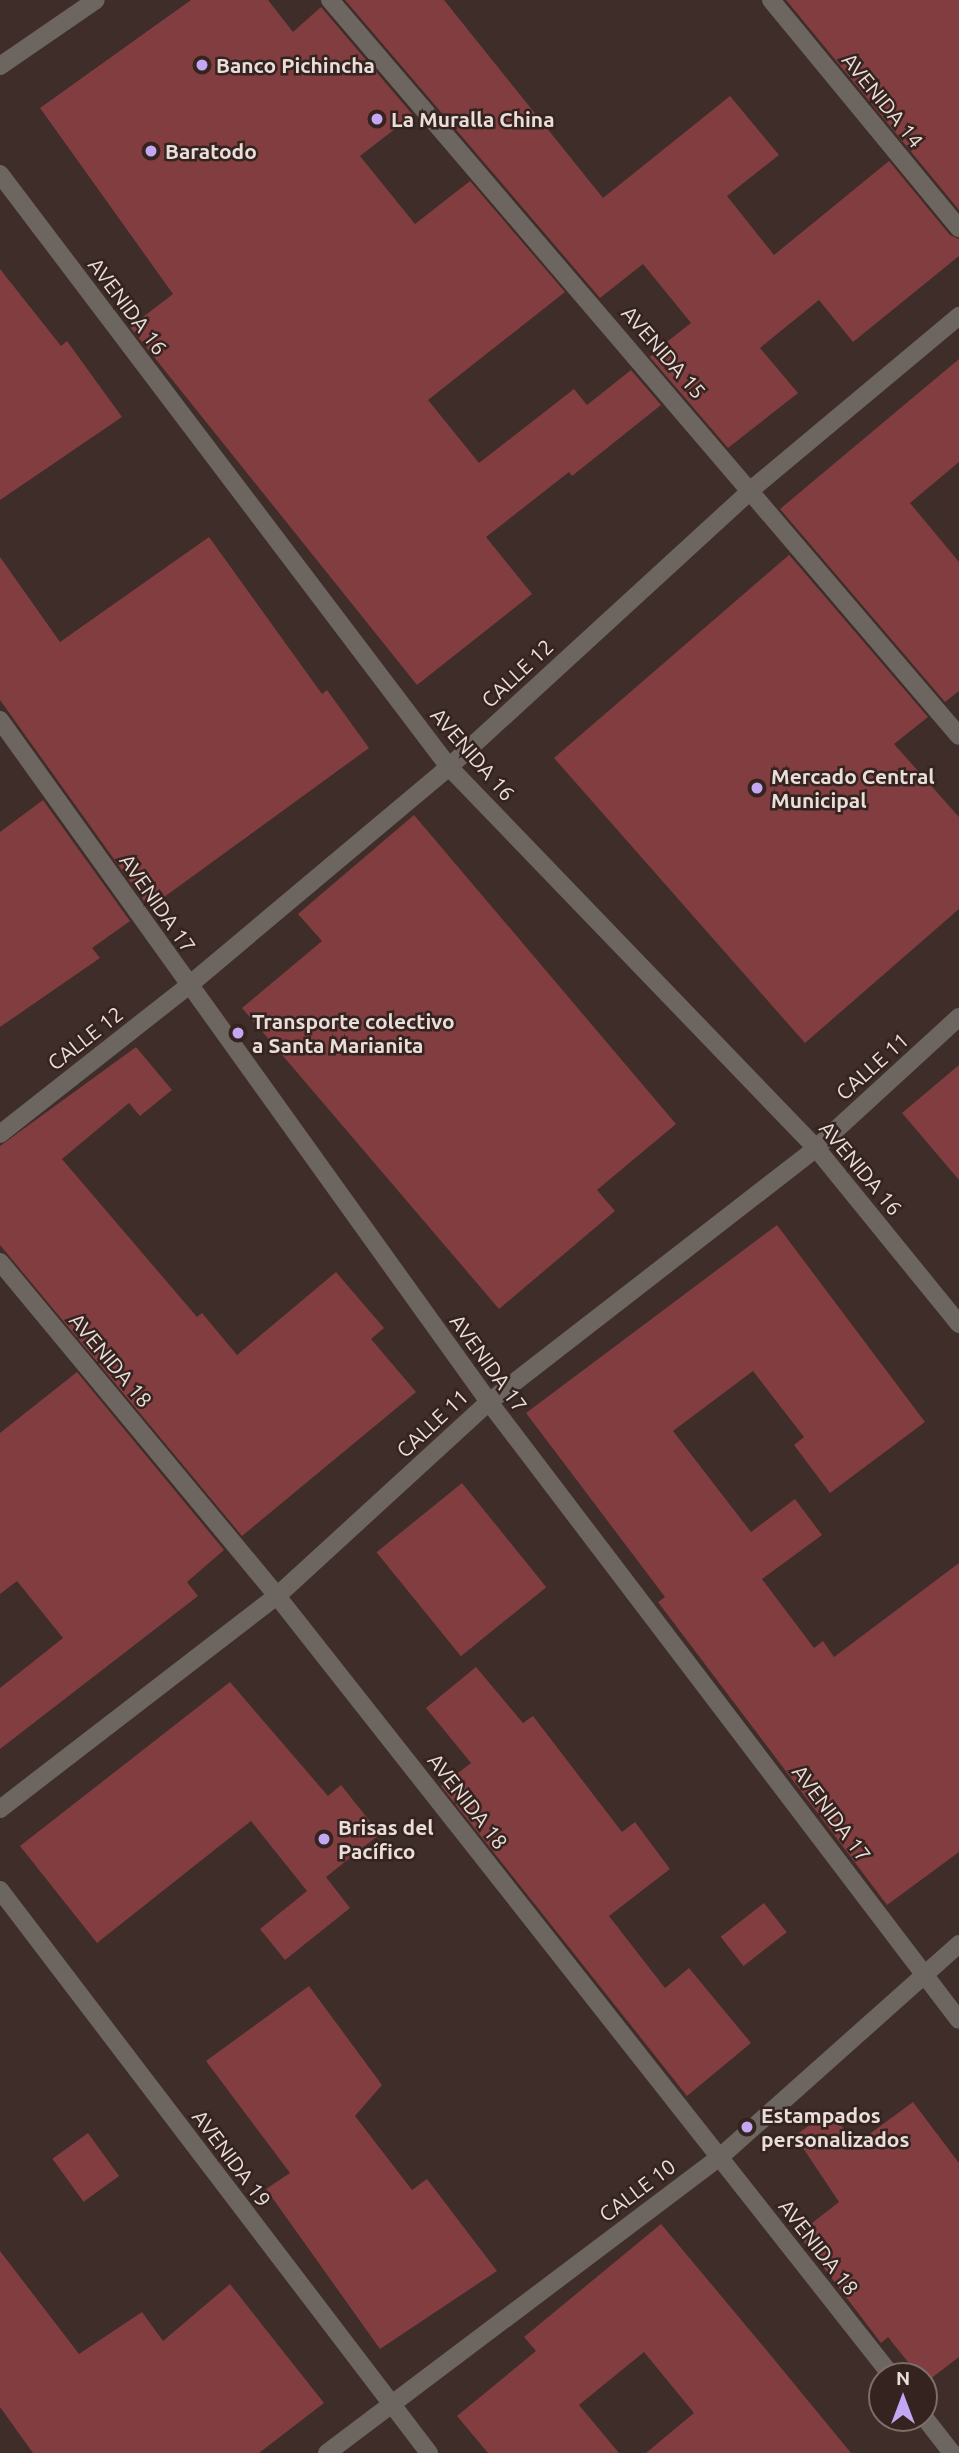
<!DOCTYPE html>
<meta charset="utf-8">
<style>
body{margin:0}
#map{position:relative;width:959px;height:2453px;overflow:hidden;background:#3e2d28;font-family:Ubuntu,sans-serif}
div>[style]{position:absolute}
[style*='--x']{left:calc(var(--x)*1px);top:calc(var(--y)*1px);width:calc(var(--w)*1px);rotate:calc(var(--a)*1deg)}
.building>*{inset:0;background:#813d40;transform-origin:0 0}
.minor>*{height:18px;margin:-9px;padding:0 9px;transform-origin:9px;border-radius:9px;background:#6c6560}
.dots>*{width:19px;height:19px;translate:-50% -50%;box-sizing:border-box;border:4px solid #34231e;border-radius:50%}
span{translate:-50% -50%;white-space:nowrap;text-align:center;line-height:1.15;-webkit-text-stroke:5px #34231e;paint-order:stroke}
.poi-label{font-size:21px;color:#eadeda;font-weight:700}
.left{translate:0 -50%;text-align:left}
.street-label{font-size:21px;color:#eadeda}
.north{position:absolute;left:868px;top:2362px;width:70px;height:70px;box-sizing:border-box;background:#34231e;border:2px solid #7d6e69;border-radius:50%;rotate:0deg;font-size:19px;font-weight:700;line-height:28px;text-align:center;color:#eadeda}
.north::after{content:'';display:block;margin:auto;width:24px;height:32px;background:#c3a7f2;clip-path:polygon(50% 0,100% 100%,50% 72%,0 100%)}
</style>
<div id="map">
<div class="building">
<i style="clip-path:polygon(191px 0,268px 0,293px 32px,321px 7px,413px 115px,360px 156px,415px 224px,470px 181px,565px 292px,428px 400px,479px 463px,574px 389px,587px 405px,631px 370px,661px 405px,572px 476px,569px 472px,486px 537px,532px 594px,417px 685px,130px 327px,173px 294px,40px 108px)"></i>
<i style="clip-path:polygon(345px 0,444px 0,603px 198px,730px 96px,779px 155px,727px 196px,774px 255px,889px 161px,950px 235px,959px 239px,959px 256px,853px 342px,819px 300px,760px 348px,798px 393px,728px 448px,649px 356px,691px 323px,643px 264px,600px 298px)"></i>
<i style="clip-path:polygon(786px 0,959px 0,959px 210px)"></i>
<i style="clip-path:polygon(0 269px,61px 346px,67px 341px,122px 417px,0 500px)"></i>
<i style="clip-path:polygon(959px 359px,959px 462px,910px 503px,959px 562px,959px 691px,945px 702px,780px 509px)"></i>
<i style="clip-path:polygon(209px 537px,322px 694px,327px 690px,369px 748px,149px 908px,0 700px,0 557px,60px 642px)"></i>
<i style="clip-path:polygon(785px 550px,928px 717px,894px 744px,959px 817px,959px 909px,805px 1043px,554px 758px,789px 555px)"></i>
<i style="clip-path:polygon(43px 800px,130px 921px,92px 948px,100px 958px,0 1027px,0 832px)"></i>
<i style="clip-path:polygon(414px 815px,676px 1124px,597px 1190px,615px 1211px,499px 1309px,242px 1008px,322px 941px,298px 914px)"></i>
<i style="clip-path:polygon(136px 1047px,172px 1090px,140px 1116px,129px 1103px,62px 1159px,197px 1317px,202px 1313px,237px 1355px,336px 1272px,384px 1328px,371px 1339px,416px 1392px,242px 1536px,0 1245px,0 1146px)"></i>
<i style="clip-path:polygon(959px 1065px,959px 1180px,902px 1113px)"></i>
<i style="clip-path:polygon(777px 1225px,925px 1422px,830px 1493px,794px 1445px,804px 1437px,753px 1371px,673px 1431px,751px 1532px,795px 1499px,822px 1535px,762px 1579px,814px 1648px,823px 1641px,834px 1657px,959px 1563px,959px 1852px,887px 1905px,658px 1602px,665px 1597px,526px 1413px)"></i>
<i style="clip-path:polygon(77px 1372px,224px 1550px,187px 1582px,198px 1596px,0 1749px,0 1688px,63px 1638px,17px 1581px,0 1594px,0 1433px)"></i>
<i style="left:462px;top:1483px;width:134px;height:110px;rotate:51deg"></i>
<i style="clip-path:polygon(476px 1667px,523px 1723px,533px 1716px,622px 1832px,635px 1822px,670px 1869px,609px 1916px,665px 1988px,689px 1968px,751px 2043px,687px 2096px,441px 1786px,471px 1763px,426px 1708px)"></i>
<i style="clip-path:polygon(230px 1682px,328px 1796px,341px 1785px,380px 1834px,326px 1877px,350px 1908px,285px 1960px,260px 1929px,307px 1891px,251px 1821px,97px 1943px,20px 1846px)"></i>
<i style="left:764px;top:1903px;width:37px;height:55px;rotate:52deg"></i>
<i style="clip-path:polygon(309px 1986px,382px 2085px,355px 2116px,412px 2190px,427px 2179px,497px 2271px,380px 2349px,266px 2189px,290px 2173px,206px 2061px)"></i>
<i style="clip-path:polygon(913px 2102px,959px 2163px,959px 2357px,925px 2383px,924px 2376px,919px 2376px,888px 2337px,881px 2343px,798px 2234px,839px 2202px,795px 2136px,829px 2110px,856px 2144px)"></i>
<i style="left:88px;top:2133px;width:53px;height:44px;rotate:54deg"></i>
<i style="clip-path:polygon(661px 2224px,768px 2352px,851px 2453px,646px 2453px,694px 2413px,644px 2352px,579px 2405px,619px 2453px,488px 2453px,457px 2416px,536px 2351px,524px 2337px)"></i>
<i style="clip-path:polygon(0 2251px,79px 2354px,142px 2312px,163px 2341px,230px 2284px,324px 2403px,259px 2453px,33px 2453px,0 2407px)"></i>
</div>
<div class="minor">
<i style="--x:330;--y:0;--w:968;--a:49.48"></i>
<i style="--x:771;--y:0;--w:296;--a:50.5"></i>
<i style="--x:0;--y:66;--w:116;--a:-34.5"></i>
<i style="--x:0;--y:174;--w:744;--a:52.87"></i>
<i style="--x:449;--y:767;--w:529;--a:46.07"></i>
<i style="--x:816;--y:1148;--w:227;--a:50.9"></i>
<i style="--x:0;--y:720;--w:839;--a:54.36"></i>
<i style="--x:489;--y:1402;--w:776;--a:52.75"></i>
<i style="--x:0;--y:1134;--w:239;--a:-38.2"></i>
<i style="--x:188;--y:986;--w:341;--a:-40"></i>
<i style="--x:449;--y:767;--w:411;--a:-42.5"></i>
<i style="--x:752;--y:489;--w:270;--a:-39.9"></i>
<i style="--x:0;--y:1262;--w:434;--a:50.3"></i>
<i style="--x:277;--y:1596;--w:993;--a:51.75"></i>
<i style="--x:0;--y:1809;--w:349;--a:-37.6"></i>
<i style="--x:277;--y:1596;--w:287;--a:-42.5"></i>
<i style="--x:489;--y:1402;--w:414;--a:-37.8"></i>
<i style="--x:816;--y:1148;--w:194;--a:-42.5"></i>
<i style="--x:0;--y:1890;--w:708;--a:52.69"></i>
<i style="--x:924;--y:2417;--w:46;--a:52.1"></i>
<i style="--x:327;--y:2453;--w:492;--a:-37"></i>
<i style="--x:720;--y:2157;--w:320;--a:-41.7"></i>
</div>
<div class="dots">
<i style="left:202px;top:65px;background:#c3a7f2"></i>
<i style="left:377px;top:119px;background:#c3a7f2"></i>
<i style="left:151px;top:151px;background:#c3a7f2"></i>
<i style="left:757px;top:788px;background:#c3a7f2"></i>
<i style="left:238px;top:1033px;background:#c3a7f2"></i>
<i style="left:324px;top:1839px;background:#c3a7f2"></i>
<i style="left:747px;top:2127px;background:#c3a7f2"></i>
</div>
<div class="poi-label">
<span class="left" style="left:216px;top:65px">Banco Pichincha</span>
<span class="left" style="left:391px;top:119px">La Muralla China</span>
<span class="left" style="left:165px;top:151px">Baratodo</span>
<span class="left" style="left:771px;top:788px">Mercado Central<br>Municipal</span>
<span class="left" style="left:252px;top:1033px">Transporte colectivo<br>a Santa Marianita</span>
<span class="left" style="left:338px;top:1839px">Brisas del<br>Pacífico</span>
<span class="left" style="left:761px;top:2127px">Estampados<br>personalizados</span>
</div>
<div class="street-label">
<span style="left:883px;top:100px;rotate:51deg">AVENIDA 14</span>
<span style="left:128px;top:306px;rotate:53deg">AVENIDA 16</span>
<span style="left:664px;top:352px;rotate:49deg">AVENIDA 15</span>
<span style="left:517px;top:673px;rotate:-43deg">CALLE 12</span>
<span style="left:473px;top:754px;rotate:49deg">AVENIDA 16</span>
<span style="left:158px;top:903px;rotate:55deg">AVENIDA 17</span>
<span style="left:85px;top:1038px;rotate:-38deg">CALLE 12</span>
<span style="left:872px;top:1066px;rotate:-42deg">CALLE 11</span>
<span style="left:861px;top:1168px;rotate:50deg">AVENIDA 16</span>
<span style="left:111px;top:1360px;rotate:50deg">AVENIDA 18</span>
<span style="left:489px;top:1363px;rotate:54deg">AVENIDA 17</span>
<span style="left:432px;top:1423px;rotate:-43deg">CALLE 11</span>
<span style="left:468px;top:1801px;rotate:52deg">AVENIDA 18</span>
<span style="left:832px;top:1813px;rotate:53deg">AVENIDA 17</span>
<span style="left:232px;top:2158px;rotate:53deg">AVENIDA 19</span>
<span style="left:637px;top:2190px;rotate:-37deg">CALLE 10</span>
<span style="left:819px;top:2247px;rotate:52deg">AVENIDA 18</span>
</div>
<div class="north">N</div>
</div>
